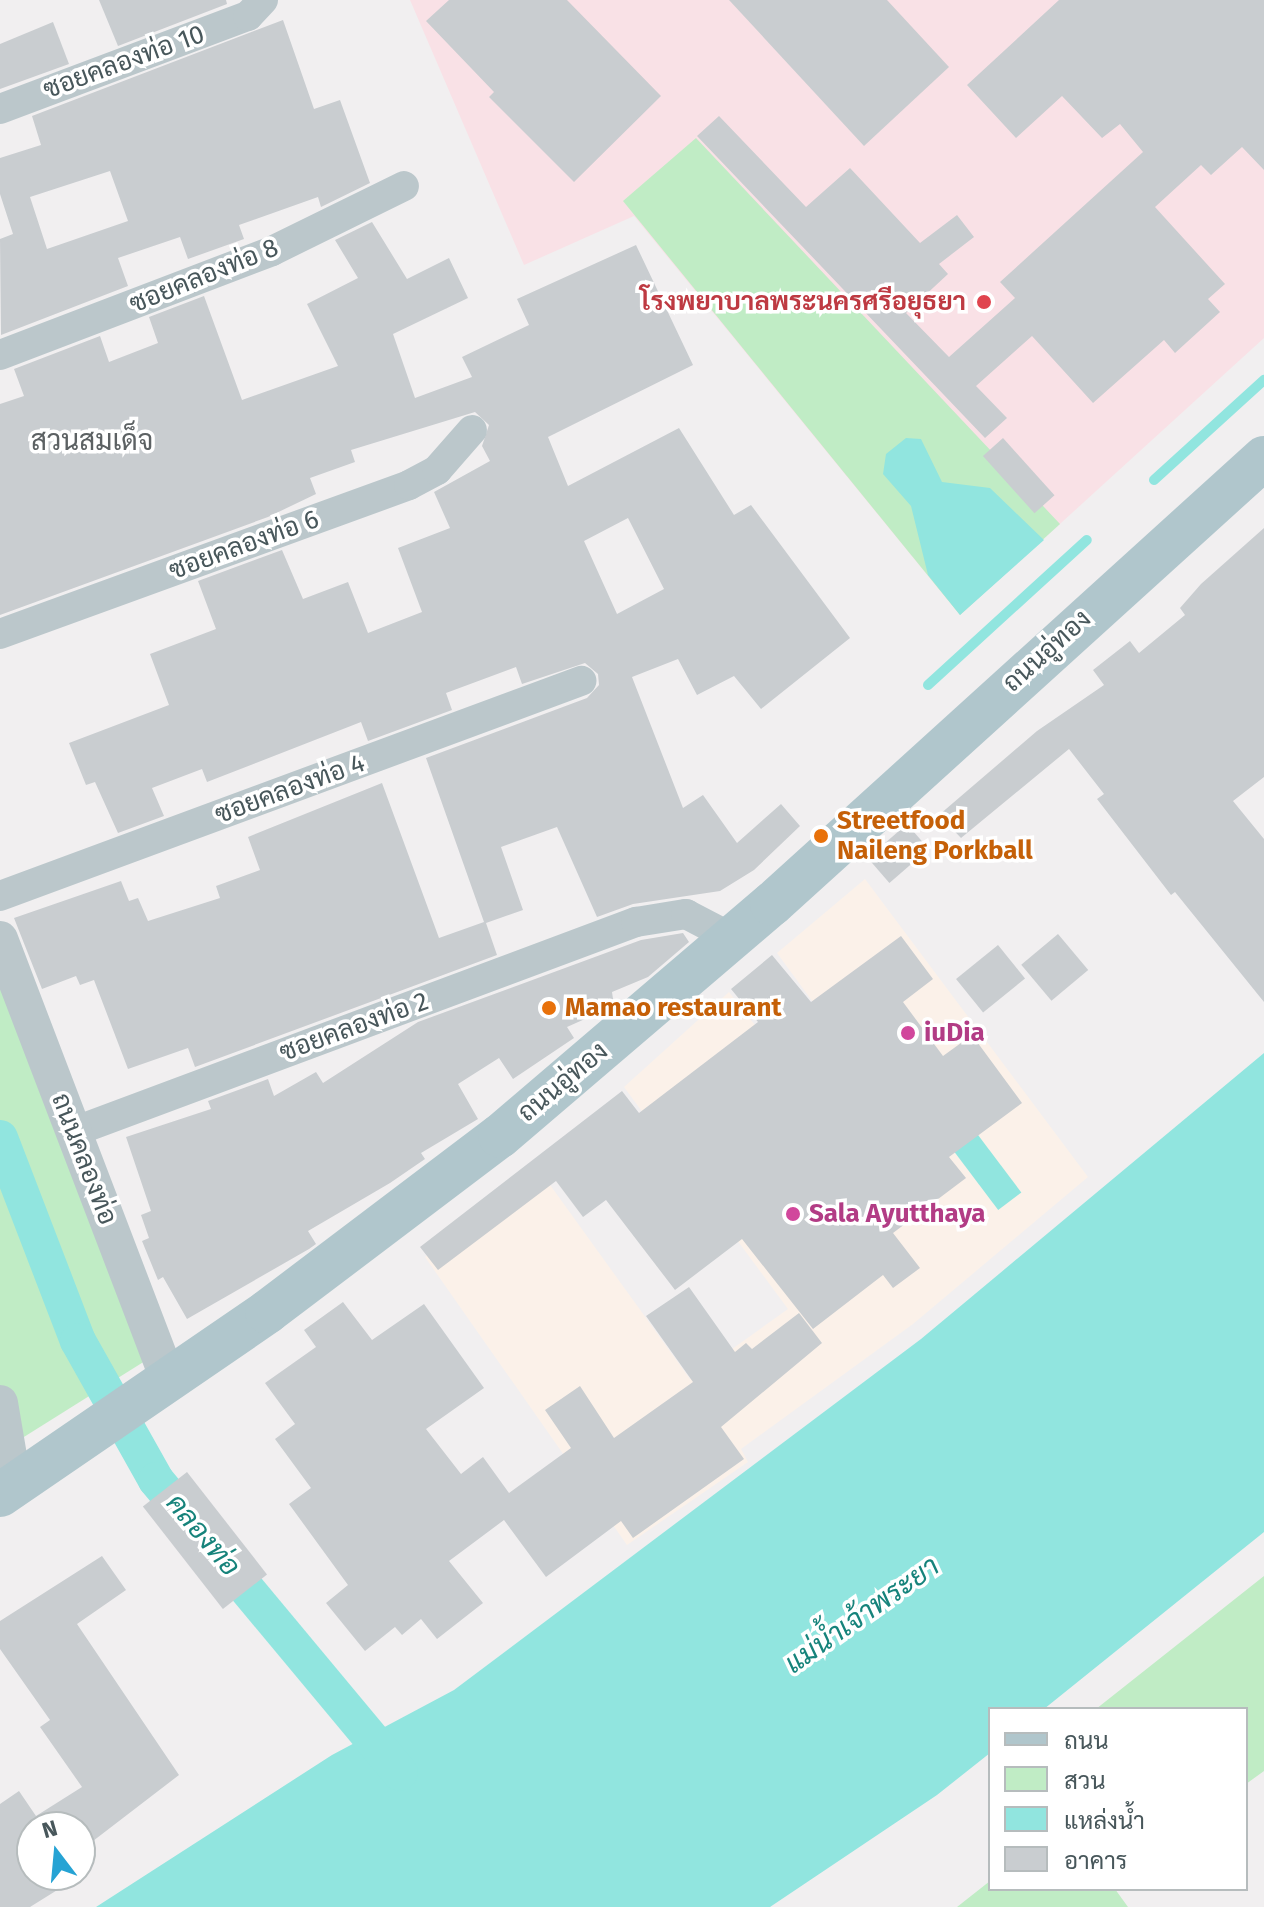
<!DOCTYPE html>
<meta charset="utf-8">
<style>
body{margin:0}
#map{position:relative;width:1264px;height:1907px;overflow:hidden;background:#f1eff0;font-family:"Fira Sans",Sarabun,sans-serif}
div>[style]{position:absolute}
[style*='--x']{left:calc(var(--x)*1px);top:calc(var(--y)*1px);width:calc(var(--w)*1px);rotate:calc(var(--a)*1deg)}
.commercial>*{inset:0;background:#fbf1e9}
.medical>*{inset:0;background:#f9e1e6}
.green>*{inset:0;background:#c0ecc5}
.water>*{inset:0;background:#91e5df;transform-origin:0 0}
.stream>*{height:10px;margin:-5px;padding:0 5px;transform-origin:5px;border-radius:5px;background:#91e5df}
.canal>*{height:36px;margin:-18px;padding:0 18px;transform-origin:18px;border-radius:18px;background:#91e5df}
.building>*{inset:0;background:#c9cdd0;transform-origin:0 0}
.minor>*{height:30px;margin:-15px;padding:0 15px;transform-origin:15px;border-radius:15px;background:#bbc7cb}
.tertiary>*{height:36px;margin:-18px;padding:0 18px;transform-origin:18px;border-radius:18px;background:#bbc7cb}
.primary>*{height:44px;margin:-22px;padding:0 22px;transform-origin:22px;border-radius:22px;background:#b0c6cc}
.dots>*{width:22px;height:22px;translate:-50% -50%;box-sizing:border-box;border:4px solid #fff;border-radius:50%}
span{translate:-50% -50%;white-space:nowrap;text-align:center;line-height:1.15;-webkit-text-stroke:7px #fff;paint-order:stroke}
.street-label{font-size:26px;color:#48575b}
.health-label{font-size:26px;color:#be3a42;font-weight:700}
.right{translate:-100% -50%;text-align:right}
.food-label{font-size:26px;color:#c56008;font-weight:700}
.left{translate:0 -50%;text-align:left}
.hotel-label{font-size:26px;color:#b23c85;font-weight:700}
.neighbourhood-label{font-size:28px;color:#5c6163}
.water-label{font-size:28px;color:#16837b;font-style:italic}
.legend{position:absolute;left:988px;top:1707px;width:260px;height:184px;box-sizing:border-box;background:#fff;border:2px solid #b6bcbd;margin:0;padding:10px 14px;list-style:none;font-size:24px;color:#48575b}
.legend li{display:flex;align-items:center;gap:16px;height:40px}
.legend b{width:40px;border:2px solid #b6bcbd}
.north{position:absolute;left:16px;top:1811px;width:80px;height:80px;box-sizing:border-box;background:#fff;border:2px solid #b6bcbd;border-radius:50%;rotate:344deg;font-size:22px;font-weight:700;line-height:32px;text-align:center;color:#48575b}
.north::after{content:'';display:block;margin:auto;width:28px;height:36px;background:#26a3d4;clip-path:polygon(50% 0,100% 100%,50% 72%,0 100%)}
</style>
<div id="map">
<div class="commercial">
<i style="clip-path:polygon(865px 879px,1088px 1177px,913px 1324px,741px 1449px,748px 1462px,627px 1545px,425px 1257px,540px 1171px,690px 1379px,788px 1309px,624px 1087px,729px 992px,876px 1179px,919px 1147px,777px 953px)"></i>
</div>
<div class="medical">
<i style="clip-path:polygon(410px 0,1264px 0,1264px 338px,960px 615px,634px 216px,524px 265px)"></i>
</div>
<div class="green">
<i style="clip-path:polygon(696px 138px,1060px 524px,960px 615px,623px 201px)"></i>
<i style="clip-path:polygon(0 986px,145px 1361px,0 1452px)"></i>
<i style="clip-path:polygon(1264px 1576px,1264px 1771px,1246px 1784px,1246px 1709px,1096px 1709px)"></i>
<i style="clip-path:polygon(990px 1881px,990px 1889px,1115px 1889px,1128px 1907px,957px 1907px)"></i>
</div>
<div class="water">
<i style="clip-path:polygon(906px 438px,921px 439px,942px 482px,990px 488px,1044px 540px,960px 615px,928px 575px,911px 506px,883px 474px,886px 454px)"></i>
<i style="clip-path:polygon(1264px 1053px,1264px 1532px,1044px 1709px,990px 1709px,990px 1753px,937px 1795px,770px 1907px,96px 1907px,332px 1755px,454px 1690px,921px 1339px)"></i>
<i style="left:972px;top:1127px;width:82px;height:29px;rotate:53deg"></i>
</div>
<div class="stream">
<i style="--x:1154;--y:480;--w:149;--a:-42.3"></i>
<i style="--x:928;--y:685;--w:215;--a:-42.4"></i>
</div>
<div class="canal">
<i style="--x:0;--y:1138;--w:217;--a:69"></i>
<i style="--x:78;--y:1341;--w:159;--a:60.7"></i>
<i style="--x:156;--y:1480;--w:381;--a:50.2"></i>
</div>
<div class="building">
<i style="clip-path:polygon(99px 0,226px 0,227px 4px,118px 46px)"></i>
<i style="clip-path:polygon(449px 0,567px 0,661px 96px,574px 182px,489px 97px,494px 92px,426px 21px)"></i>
<i style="clip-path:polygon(729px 0,887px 0,949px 67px,864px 146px)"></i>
<i style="clip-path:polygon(1059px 0,1264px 0,1264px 170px,1242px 147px,1211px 175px,1201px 165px,1155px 207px,1225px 284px,1208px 299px,1220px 312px,1175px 353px,1164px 340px,1093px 403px,1032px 336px,976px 386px,1007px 418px,985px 438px,697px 136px,719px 116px,806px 207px,850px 168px,920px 243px,957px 215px,974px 237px,939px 264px,948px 274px,906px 313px,949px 357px,1015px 298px,1000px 282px,1143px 152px,1120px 124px,1102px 138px,1062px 96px,1016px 138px,967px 85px)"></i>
<i style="clip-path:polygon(evenodd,283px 20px,314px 109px,340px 100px,370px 183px,321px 207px,318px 197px,239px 225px,244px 239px,188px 259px,180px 237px,118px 258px,128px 286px,1px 335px,0 239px,13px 234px,0 194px,0 158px,41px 145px,32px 116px,283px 20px,110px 171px,128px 221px,47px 249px,30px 197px,110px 171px)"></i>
<i style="clip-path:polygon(53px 22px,69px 64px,0 89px,0 44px)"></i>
<i style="clip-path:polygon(evenodd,372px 222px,407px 279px,449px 258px,468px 298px,393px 334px,415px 398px,472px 377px,462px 357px,529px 325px,517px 299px,636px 245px,693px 365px,548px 437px,568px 486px,679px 428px,734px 515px,751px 505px,850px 638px,761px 709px,734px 676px,697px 695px,678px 659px,632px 677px,683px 808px,703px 795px,737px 843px,781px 804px,800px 826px,754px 870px,720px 891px,633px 904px,597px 917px,557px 827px,501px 847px,523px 910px,486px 923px,497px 955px,195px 1067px,188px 1048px,128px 1069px,94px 980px,80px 985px,76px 976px,42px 989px,14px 918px,121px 881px,129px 901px,138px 898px,148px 921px,220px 898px,216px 886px,260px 870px,248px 837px,382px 783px,439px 938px,484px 922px,426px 758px,587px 698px,599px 685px,598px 674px,585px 663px,522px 684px,516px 667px,446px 693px,452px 710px,368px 741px,361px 722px,207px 782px,202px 769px,152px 788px,164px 816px,118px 833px,95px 782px,86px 785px,69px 743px,169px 705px,150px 654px,216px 629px,198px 581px,282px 550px,303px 599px,348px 582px,368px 633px,422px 612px,398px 548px,450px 528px,434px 492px,490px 461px,482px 446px,489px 425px,475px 412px,351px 450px,355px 462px,310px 478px,316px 494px,268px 517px,0 615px,0 404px,24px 396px,14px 369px,100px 336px,109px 362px,158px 343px,149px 317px,204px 296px,242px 400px,338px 366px,307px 304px,358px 278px,335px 240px,372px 222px,628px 518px,664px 589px,617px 614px,584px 541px,628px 518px)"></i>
<i style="left:1003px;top:438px;width:77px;height:27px;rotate:48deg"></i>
<i style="clip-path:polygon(1264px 528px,1264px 777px,1233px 801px,1264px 839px,1264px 1002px,1175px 892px,1171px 895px,1097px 799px,1104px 794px,1069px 749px,961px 838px,939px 815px,1037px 731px,1104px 685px,1093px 670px,1130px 641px,1139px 653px,1185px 615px,1180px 608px,1201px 584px)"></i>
<i style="left:907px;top:824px;width:33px;height:52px;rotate:49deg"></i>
<i style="clip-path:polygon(683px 933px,689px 942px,648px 977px,612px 992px,614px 1006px,567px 1027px,574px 1038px,513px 1079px,499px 1058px,458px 1084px,478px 1119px,421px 1153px,425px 1159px,390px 1183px,308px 1231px,316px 1244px,309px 1249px,187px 1319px,163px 1277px,158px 1280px,142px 1241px,149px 1238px,141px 1215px,151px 1211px,126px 1137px,211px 1109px,208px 1101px,268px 1079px,274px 1096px,316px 1072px,323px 1083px,418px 1022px,641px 940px)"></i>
<i style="left:1058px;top:934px;width:47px;height:48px;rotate:50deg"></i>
<i style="clip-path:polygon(901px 936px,933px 979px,903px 1002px,943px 1056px,972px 1035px,1022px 1103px,949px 1157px,966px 1178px,893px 1233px,920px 1268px,893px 1288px,883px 1275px,813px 1329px,742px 1239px,675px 1290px,606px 1200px,583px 1217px,556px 1181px,438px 1270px,420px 1247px,622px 1091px,639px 1113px,758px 1022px,731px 989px,772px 955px,811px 1002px)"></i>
<i style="left:998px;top:945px;width:43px;height:54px;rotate:51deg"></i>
<i style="clip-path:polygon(689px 1287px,735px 1352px,746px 1343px,752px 1349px,799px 1313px,822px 1343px,721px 1427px,744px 1459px,633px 1538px,621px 1521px,546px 1577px,504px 1520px,449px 1561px,483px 1603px,437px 1639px,421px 1619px,402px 1635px,395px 1627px,365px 1651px,326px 1603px,348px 1585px,289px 1504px,311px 1488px,275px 1439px,295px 1424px,265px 1383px,316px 1347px,304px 1330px,343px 1302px,372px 1340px,424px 1304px,484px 1388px,426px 1429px,461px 1474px,483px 1457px,509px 1493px,571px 1448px,545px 1410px,580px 1386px,614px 1438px,693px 1382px,646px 1316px)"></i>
<i style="left:187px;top:1472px;width:130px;height:56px;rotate:52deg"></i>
<i style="clip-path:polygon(102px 1556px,126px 1590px,77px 1624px,179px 1775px,80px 1851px,80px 1827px,32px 1827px,32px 1875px,80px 1875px,80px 1868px,83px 1874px,30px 1907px,0 1907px,0 1804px,19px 1791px,36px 1816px,82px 1787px,40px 1727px,50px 1720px,0 1649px,0 1621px)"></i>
</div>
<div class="minor">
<i style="--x:0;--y:109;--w:265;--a:-20.6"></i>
<i style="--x:248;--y:16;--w:22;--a:-47"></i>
<i style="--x:0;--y:355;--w:291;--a:-20.9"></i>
<i style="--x:272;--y:251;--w:147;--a:-26.2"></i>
<i style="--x:0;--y:634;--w:435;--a:-20"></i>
<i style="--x:409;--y:485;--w:32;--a:-28"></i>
<i style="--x:437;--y:470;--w:53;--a:-48.8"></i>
<i style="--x:0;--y:896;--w:620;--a:-20.31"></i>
<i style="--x:73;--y:1132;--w:601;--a:-20.46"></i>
<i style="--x:636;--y:922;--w:51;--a:-9.1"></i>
<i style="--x:686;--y:914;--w:52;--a:27.6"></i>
</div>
<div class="tertiary">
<i style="--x:0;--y:939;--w:471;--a:69.1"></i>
<i style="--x:0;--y:1403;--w:84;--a:80.4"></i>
</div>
<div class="primary">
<i style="--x:0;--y:1495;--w:324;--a:-34.4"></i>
<i style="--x:267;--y:1312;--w:292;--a:-37.1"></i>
<i style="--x:500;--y:1136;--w:358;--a:-40.5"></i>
<i style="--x:772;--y:904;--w:664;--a:-42.19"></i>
</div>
<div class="dots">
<i style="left:984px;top:302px;background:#e0444e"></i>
<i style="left:821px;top:836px;background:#e8710a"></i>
<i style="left:549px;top:1008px;background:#e8710a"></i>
<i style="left:908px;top:1033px;background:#d1479c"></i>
<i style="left:793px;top:1214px;background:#d1479c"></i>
</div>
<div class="street-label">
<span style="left:124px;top:62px;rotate:-20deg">ซอยคลองท่อ 10</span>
<span style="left:204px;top:276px;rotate:-22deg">ซอยคลองท่อ 8</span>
<span style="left:244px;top:545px;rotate:-20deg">ซอยคลองท่อ 6</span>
<span style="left:1047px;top:651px;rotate:-42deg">ถนนอู่ทอง</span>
<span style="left:290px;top:789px;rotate:-20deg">ซอยคลองท่อ 4</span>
<span style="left:354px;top:1027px;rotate:-20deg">ซอยคลองท่อ 2</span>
<span style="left:563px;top:1082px;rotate:-40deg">ถนนอู่ทอง</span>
<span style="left:84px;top:1159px;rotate:69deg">ถนนคลองท่อ</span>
</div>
<div class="health-label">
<span class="right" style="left:966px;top:302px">โรงพยาบาลพระนครศรีอยุธยา</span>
</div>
<div class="food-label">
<span class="left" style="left:837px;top:836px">Streetfood<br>Naileng Porkball</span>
<span class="left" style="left:565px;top:1008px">Mamao restaurant</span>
</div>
<div class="hotel-label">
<span class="left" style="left:924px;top:1033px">iuDia</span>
<span class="left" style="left:809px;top:1214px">Sala Ayutthaya</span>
</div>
<div class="neighbourhood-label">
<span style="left:92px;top:441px">สวนสมเด็จ</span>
</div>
<div class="water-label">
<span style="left:203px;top:1535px;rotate:50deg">คลองท่อ</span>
<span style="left:862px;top:1615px;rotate:-35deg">แม่น้ำเจ้าพระยา</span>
</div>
<ul class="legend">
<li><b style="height:10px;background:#b0c6cc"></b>ถนน</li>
<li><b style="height:22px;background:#c0ecc5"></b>สวน</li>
<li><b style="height:22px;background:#91e5df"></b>แหล่งน้ำ</li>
<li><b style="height:22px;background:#c9cdd0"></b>อาคาร</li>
</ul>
<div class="north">N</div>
</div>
